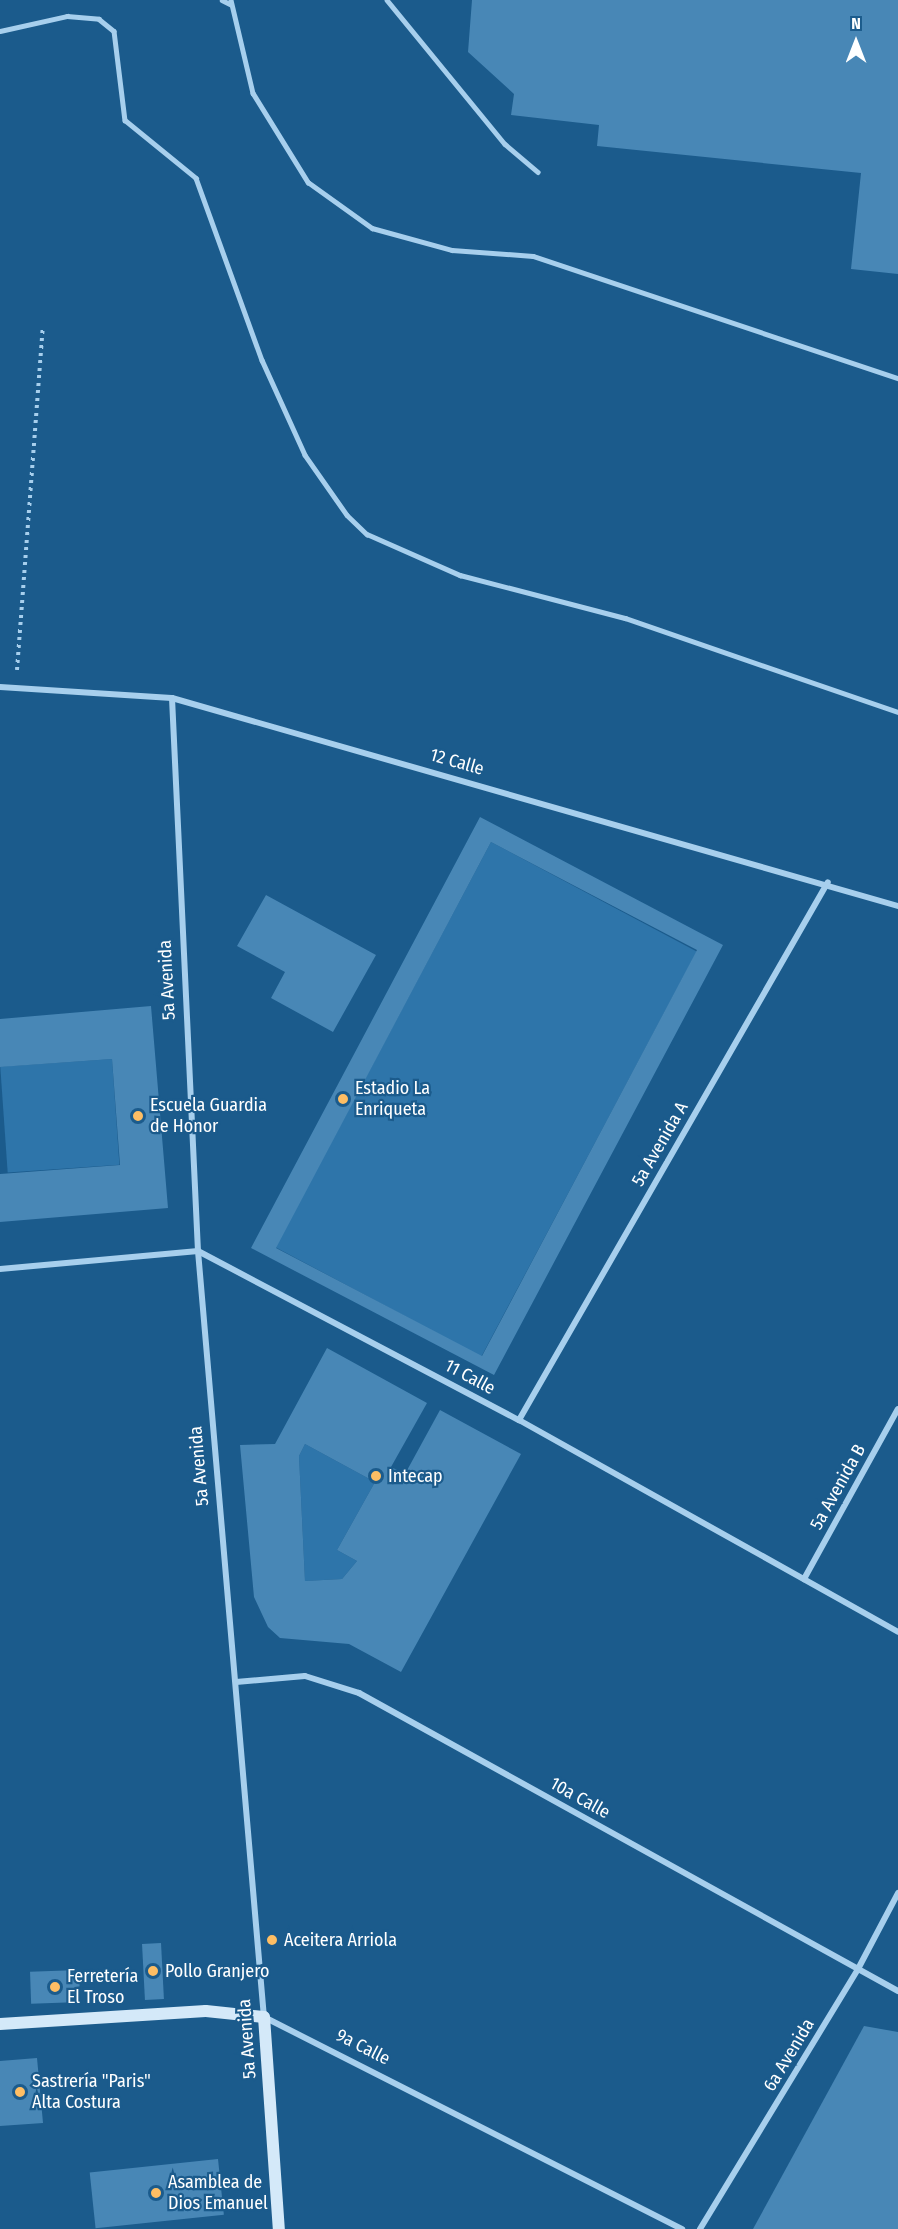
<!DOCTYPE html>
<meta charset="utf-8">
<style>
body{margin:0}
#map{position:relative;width:898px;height:2229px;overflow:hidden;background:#1b5b8c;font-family:"Fira Sans Condensed",sans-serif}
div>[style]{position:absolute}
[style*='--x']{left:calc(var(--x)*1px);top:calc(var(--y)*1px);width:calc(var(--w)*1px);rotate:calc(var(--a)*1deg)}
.green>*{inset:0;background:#2e75aa;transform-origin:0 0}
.building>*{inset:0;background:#4887b6;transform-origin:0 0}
.path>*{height:4px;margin-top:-2px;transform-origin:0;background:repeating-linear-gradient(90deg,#a7cfed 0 3px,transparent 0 7.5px)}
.service>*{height:4.5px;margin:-2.25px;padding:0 2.25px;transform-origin:2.25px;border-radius:2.25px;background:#a7cfed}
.minor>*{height:6px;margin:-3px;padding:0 3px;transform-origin:3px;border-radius:3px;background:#a7cfed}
.secondary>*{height:12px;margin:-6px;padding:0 6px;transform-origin:6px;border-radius:6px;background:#d4e9f9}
.dots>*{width:16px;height:16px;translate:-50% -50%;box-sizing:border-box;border:3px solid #1b5b8c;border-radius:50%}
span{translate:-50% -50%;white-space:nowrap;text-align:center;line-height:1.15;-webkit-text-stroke:4.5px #1b5b8c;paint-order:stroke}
.street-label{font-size:18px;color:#fff}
.poi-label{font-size:18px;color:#fff}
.left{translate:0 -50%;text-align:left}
.north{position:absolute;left:826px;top:12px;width:60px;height:60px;-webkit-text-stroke:4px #1b5b8c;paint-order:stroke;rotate:0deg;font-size:16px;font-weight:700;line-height:24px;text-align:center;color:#fff}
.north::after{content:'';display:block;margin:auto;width:21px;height:27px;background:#fff;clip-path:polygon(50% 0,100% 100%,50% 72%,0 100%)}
</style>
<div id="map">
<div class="green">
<i style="left:491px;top:842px;width:233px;height:459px;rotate:28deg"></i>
<i style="left:112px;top:1059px;width:106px;height:112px;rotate:86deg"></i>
<i style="clip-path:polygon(305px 1444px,375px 1482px,337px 1550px,357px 1561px,342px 1579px,305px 1581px,299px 1456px)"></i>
</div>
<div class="building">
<i style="clip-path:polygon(472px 0,898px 0,898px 274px,851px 269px,861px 173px,597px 146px,599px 125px,511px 115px,514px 94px,468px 52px)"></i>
<i style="clip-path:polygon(evenodd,480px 817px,723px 945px,494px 1375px,251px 1248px,480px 817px,491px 842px,697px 950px,482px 1356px,276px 1248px,491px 842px)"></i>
<i style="clip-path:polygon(266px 895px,376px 955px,333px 1032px,271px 998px,285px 972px,237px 946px)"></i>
<i style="clip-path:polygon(151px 1006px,168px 1208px,0 1222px,0 1174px,120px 1165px,112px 1059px,0 1067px,0 1019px)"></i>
<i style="clip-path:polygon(evenodd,327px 1348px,427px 1403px,391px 1467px,405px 1474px,440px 1410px,521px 1454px,401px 1672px,349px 1644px,280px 1638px,268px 1627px,254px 1597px,240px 1445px,275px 1444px,327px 1348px,305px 1444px,375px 1482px,337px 1550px,357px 1561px,342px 1579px,305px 1581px,299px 1456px,305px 1444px)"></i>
<i style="left:161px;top:1943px;width:56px;height:19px;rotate:87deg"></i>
<i style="left:79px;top:1970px;width:32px;height:49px;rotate:88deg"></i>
<i style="clip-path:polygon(864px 2026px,898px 2032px,898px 2229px,753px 2229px)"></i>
<i style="clip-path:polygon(37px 2058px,43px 2123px,0 2126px,0 2061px)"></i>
<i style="left:218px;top:2159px;width:56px;height:129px;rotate:84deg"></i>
</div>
<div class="path">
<i style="--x:17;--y:670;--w:344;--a:-85.7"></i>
</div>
<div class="service">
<i style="--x:222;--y:0;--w:9;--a:27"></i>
<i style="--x:231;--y:0;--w:96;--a:76.7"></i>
<i style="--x:253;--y:93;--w:105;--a:58.3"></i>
<i style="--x:308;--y:182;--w:79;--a:35.7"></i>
<i style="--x:372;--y:228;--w:83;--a:15.4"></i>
<i style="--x:452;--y:250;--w:81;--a:4.2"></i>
<i style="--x:533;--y:256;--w:385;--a:18.5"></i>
<i style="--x:387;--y:0;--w:186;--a:50.7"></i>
<i style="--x:505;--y:144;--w:43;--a:40.3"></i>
<i style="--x:0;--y:31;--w:69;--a:-12.6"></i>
<i style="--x:67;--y:16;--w:32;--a:5"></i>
<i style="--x:99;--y:19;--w:19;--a:39"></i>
<i style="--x:114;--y:31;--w:90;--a:83"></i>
<i style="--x:125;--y:120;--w:92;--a:39.2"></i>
<i style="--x:196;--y:178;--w:194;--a:70.1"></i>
<i style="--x:262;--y:360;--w:104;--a:65.6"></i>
<i style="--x:305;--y:455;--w:73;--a:55"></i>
<i style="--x:347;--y:515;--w:28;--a:44"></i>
<i style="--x:367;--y:534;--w:102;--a:23.8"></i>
<i style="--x:460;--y:575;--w:171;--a:14.6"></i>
<i style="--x:625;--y:618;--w:289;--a:19"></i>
</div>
<div class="minor">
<i style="--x:0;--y:687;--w:172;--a:3.7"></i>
<i style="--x:172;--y:698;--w:755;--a:15.99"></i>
<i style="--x:172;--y:698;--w:554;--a:87.31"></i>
<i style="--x:198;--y:1251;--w:769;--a:85.08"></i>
<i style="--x:264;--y:2017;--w:469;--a:26.9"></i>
<i style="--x:0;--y:1269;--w:199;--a:-5.2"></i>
<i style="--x:198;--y:1251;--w:363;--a:27.8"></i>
<i style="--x:519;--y:1420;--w:434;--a:29.2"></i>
<i style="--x:519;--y:1420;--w:620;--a:-60.13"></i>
<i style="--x:804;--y:1579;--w:194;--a:-61.1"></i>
<i style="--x:236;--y:1682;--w:69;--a:-5"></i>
<i style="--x:305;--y:1676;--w:57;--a:17.5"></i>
<i style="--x:359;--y:1693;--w:616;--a:28.94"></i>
<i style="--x:700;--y:2229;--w:304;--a:-58.7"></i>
<i style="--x:858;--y:1969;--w:86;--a:-62.2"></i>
</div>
<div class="secondary">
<i style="--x:0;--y:2024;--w:206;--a:-3.6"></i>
<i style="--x:206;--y:2011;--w:58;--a:5.9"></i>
<i style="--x:264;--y:2017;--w:213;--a:86"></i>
</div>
<div class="dots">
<i style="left:343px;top:1099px;background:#febe64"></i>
<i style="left:138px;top:1116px;background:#febe64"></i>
<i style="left:376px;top:1476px;background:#febe64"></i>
<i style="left:272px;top:1940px;background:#febe64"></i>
<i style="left:153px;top:1971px;background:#febe64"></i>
<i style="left:55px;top:1987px;background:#febe64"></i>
<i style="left:20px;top:2092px;background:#febe64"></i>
<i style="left:156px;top:2193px;background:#febe64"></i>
</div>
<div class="street-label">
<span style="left:457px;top:762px;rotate:16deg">12 Calle</span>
<span style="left:167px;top:980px;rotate:-93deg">5a Avenida</span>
<span style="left:660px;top:1144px;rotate:-60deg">5a Avenida A</span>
<span style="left:470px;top:1377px;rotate:28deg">11 Calle</span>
<span style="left:199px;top:1466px;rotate:-95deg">5a Avenida</span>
<span style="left:838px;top:1487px;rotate:-61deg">5a Avenida B</span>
<span style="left:580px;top:1798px;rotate:29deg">10a Calle</span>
<span style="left:247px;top:2039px;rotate:-94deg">5a Avenida</span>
<span style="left:363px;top:2047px;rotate:27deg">9a Calle</span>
<span style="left:789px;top:2055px;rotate:-59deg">6a Avenida</span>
</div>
<div class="poi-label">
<span class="left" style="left:355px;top:1099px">Estadio La<br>Enriqueta</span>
<span class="left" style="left:150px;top:1116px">Escuela Guardia<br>de Honor</span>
<span class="left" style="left:388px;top:1476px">Intecap</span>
<span class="left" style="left:284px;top:1940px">Aceitera Arriola</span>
<span class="left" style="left:165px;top:1971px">Pollo Granjero</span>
<span class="left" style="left:67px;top:1987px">Ferretería<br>El Troso</span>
<span class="left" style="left:32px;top:2092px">Sastrería "Paris"<br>Alta Costura</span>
<span class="left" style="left:168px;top:2193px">Asamblea de<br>Dios Emanuel</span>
</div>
<div class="north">N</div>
</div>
